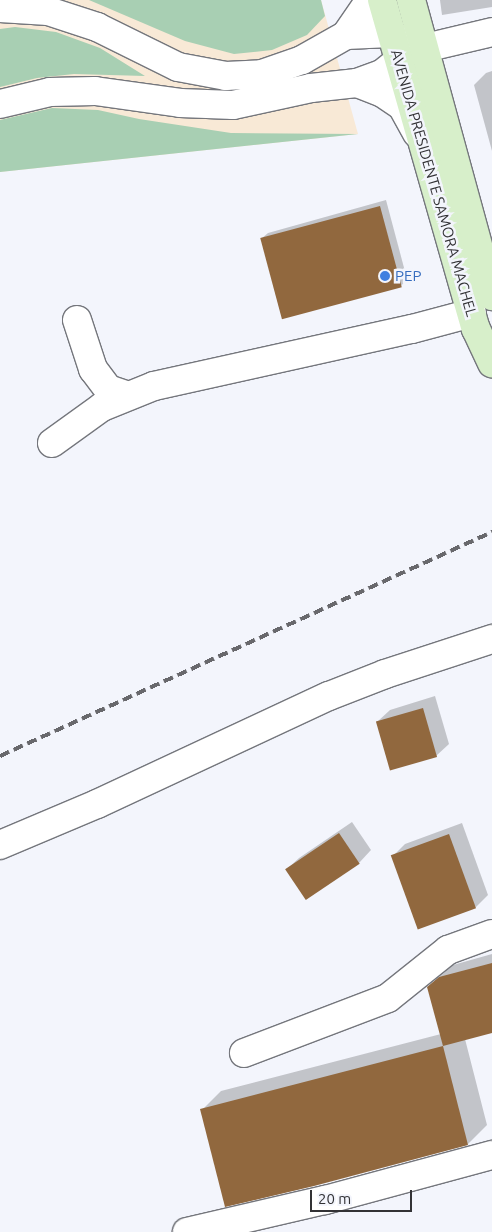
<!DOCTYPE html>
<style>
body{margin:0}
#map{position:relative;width:492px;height:1232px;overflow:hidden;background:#f3f5fc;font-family:Ubuntu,sans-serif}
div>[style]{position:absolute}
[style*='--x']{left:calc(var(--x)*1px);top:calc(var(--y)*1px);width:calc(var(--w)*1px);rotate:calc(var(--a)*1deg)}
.commercial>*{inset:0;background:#f8e9d6}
.green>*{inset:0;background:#a8cfb3}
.shadow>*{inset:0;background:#0003}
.building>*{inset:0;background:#91683e;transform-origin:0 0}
.roads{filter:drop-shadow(1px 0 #74767c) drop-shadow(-1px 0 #74767c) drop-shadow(0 1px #74767c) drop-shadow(0 -1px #74767c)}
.minor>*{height:28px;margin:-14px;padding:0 14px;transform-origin:14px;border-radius:14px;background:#fff}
.major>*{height:28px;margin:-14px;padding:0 14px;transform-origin:14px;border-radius:14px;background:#d7efca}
.rail>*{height:4px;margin-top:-2px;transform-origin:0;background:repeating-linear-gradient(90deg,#68686c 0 10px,transparent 0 15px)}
.dots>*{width:14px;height:14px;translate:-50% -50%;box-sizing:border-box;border:2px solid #f3f5fc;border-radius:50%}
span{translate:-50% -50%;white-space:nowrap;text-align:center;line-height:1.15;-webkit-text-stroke:5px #f3f5fc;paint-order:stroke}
.street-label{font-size:15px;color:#323235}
.shop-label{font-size:15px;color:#366cbe}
.left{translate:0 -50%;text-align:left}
.scale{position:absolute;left:310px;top:1190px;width:102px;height:22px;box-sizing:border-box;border:2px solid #323235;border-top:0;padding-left:6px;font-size:15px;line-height:18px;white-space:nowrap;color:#323235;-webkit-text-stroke:4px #f3f5fc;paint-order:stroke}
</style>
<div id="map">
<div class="commercial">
<i style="clip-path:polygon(0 0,321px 0,358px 134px,0 172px)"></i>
</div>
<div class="green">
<i style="clip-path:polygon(89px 0,321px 0,325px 16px,307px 35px,272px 50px,234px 54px,185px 41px)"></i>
<i style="clip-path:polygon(15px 27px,56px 32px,100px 48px,145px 76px,74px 74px,37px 78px,0 87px,0 29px)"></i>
<i style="clip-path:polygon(52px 108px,98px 110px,139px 119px,231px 133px,358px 134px,0 172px,0 120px)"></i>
</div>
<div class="shadow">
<i style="clip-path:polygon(440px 0,492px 0,492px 7px,442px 15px)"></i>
<i style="clip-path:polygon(492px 71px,492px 151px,474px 85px,486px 73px)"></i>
<i style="clip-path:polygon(386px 200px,407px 279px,401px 286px,261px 239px,268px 233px)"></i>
<i style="clip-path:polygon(435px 696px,449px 744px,436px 756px,377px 722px,390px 710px)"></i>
<i style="clip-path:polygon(352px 822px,371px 850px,359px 863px,286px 870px,299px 858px)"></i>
<i style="clip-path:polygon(462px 823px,488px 895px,476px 907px,392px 857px,405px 844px)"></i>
<i style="clip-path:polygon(492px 954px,492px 1032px,465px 1039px,487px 1125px,468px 1144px,202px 1110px,221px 1091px,441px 1034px,428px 987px,453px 965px)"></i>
</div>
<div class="building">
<i style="left:380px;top:206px;width:84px;height:124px;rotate:75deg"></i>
<i style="left:423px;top:708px;width:51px;height:49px;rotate:74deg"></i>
<i style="left:339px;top:833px;width:37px;height:65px;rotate:56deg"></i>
<i style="left:449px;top:834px;width:79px;height:62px;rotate:70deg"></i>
<i style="clip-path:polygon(492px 963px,492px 1033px,443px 1046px,427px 987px,439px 977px)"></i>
<i style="clip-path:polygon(443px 1046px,468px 1145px,314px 1186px,225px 1207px,200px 1109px)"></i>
</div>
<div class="roads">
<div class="minor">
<i style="--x:0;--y:8;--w:48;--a:3.6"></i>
<i style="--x:48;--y:11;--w:52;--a:18.1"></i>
<i style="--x:97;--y:27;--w:90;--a:26.3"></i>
<i style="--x:178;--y:67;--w:49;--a:10.6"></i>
<i style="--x:226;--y:76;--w:36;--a:-3"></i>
<i style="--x:262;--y:74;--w:42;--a:-19.3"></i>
<i style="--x:302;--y:60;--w:51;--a:-29.6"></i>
<i style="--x:346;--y:35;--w:45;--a:-2.5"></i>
<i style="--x:391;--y:33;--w:25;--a:40"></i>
<i style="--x:346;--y:35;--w:42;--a:-55.6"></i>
<i style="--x:425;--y:48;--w:69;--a:-13.4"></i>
<i style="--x:357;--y:83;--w:26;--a:21"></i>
<i style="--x:381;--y:92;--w:25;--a:34"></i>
<i style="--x:402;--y:106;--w:31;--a:61"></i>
<i style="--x:0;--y:104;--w:51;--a:-13.5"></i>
<i style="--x:50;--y:92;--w:45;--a:-1.3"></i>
<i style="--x:95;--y:91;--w:86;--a:8"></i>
<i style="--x:180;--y:103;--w:53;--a:2.2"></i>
<i style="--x:233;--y:105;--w:80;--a:-12.3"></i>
<i style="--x:311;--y:88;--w:46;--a:-6.2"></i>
<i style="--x:357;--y:83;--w:27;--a:-20"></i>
<i style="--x:382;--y:74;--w:22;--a:-39"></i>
<i style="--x:399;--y:60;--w:24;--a:-62"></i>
<i style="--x:77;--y:320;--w:52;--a:71.9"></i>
<i style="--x:93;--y:369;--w:25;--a:53"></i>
<i style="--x:108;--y:389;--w:21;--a:19"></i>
<i style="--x:52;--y:443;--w:62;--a:-35.8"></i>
<i style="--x:102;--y:407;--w:56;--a:-22"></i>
<i style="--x:154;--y:386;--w:264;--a:-12.5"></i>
<i style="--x:412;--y:329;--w:62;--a:-14.9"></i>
<i style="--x:0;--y:845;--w:105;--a:-22.9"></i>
<i style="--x:97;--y:804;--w:256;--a:-25"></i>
<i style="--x:329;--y:696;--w:60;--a:-21.4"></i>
<i style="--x:385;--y:674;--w:113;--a:-18.1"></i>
<i style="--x:244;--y:1053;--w:154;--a:-20.9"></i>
<i style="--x:388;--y:998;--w:77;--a:-38.7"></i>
<i style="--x:448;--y:950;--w:47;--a:-20"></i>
<i style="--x:187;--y:1232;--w:142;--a:-13.1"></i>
<i style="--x:325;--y:1200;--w:173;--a:-15.1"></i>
</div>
<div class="major">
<i style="--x:382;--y:0;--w:342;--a:74.1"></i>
<i style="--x:476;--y:329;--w:38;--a:65"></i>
<i style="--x:411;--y:0;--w:307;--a:74.7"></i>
</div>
</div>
<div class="rail">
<i style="--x:0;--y:756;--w:541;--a:-24.48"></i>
</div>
<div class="dots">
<i style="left:385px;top:276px;background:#3f7fe0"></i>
</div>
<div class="street-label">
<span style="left:434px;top:183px;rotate:74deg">AVENIDA PRESIDENTE SAMORA MACHEL</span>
</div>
<div class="shop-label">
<span class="left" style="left:395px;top:276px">PEP</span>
</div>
<div class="scale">20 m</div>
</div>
